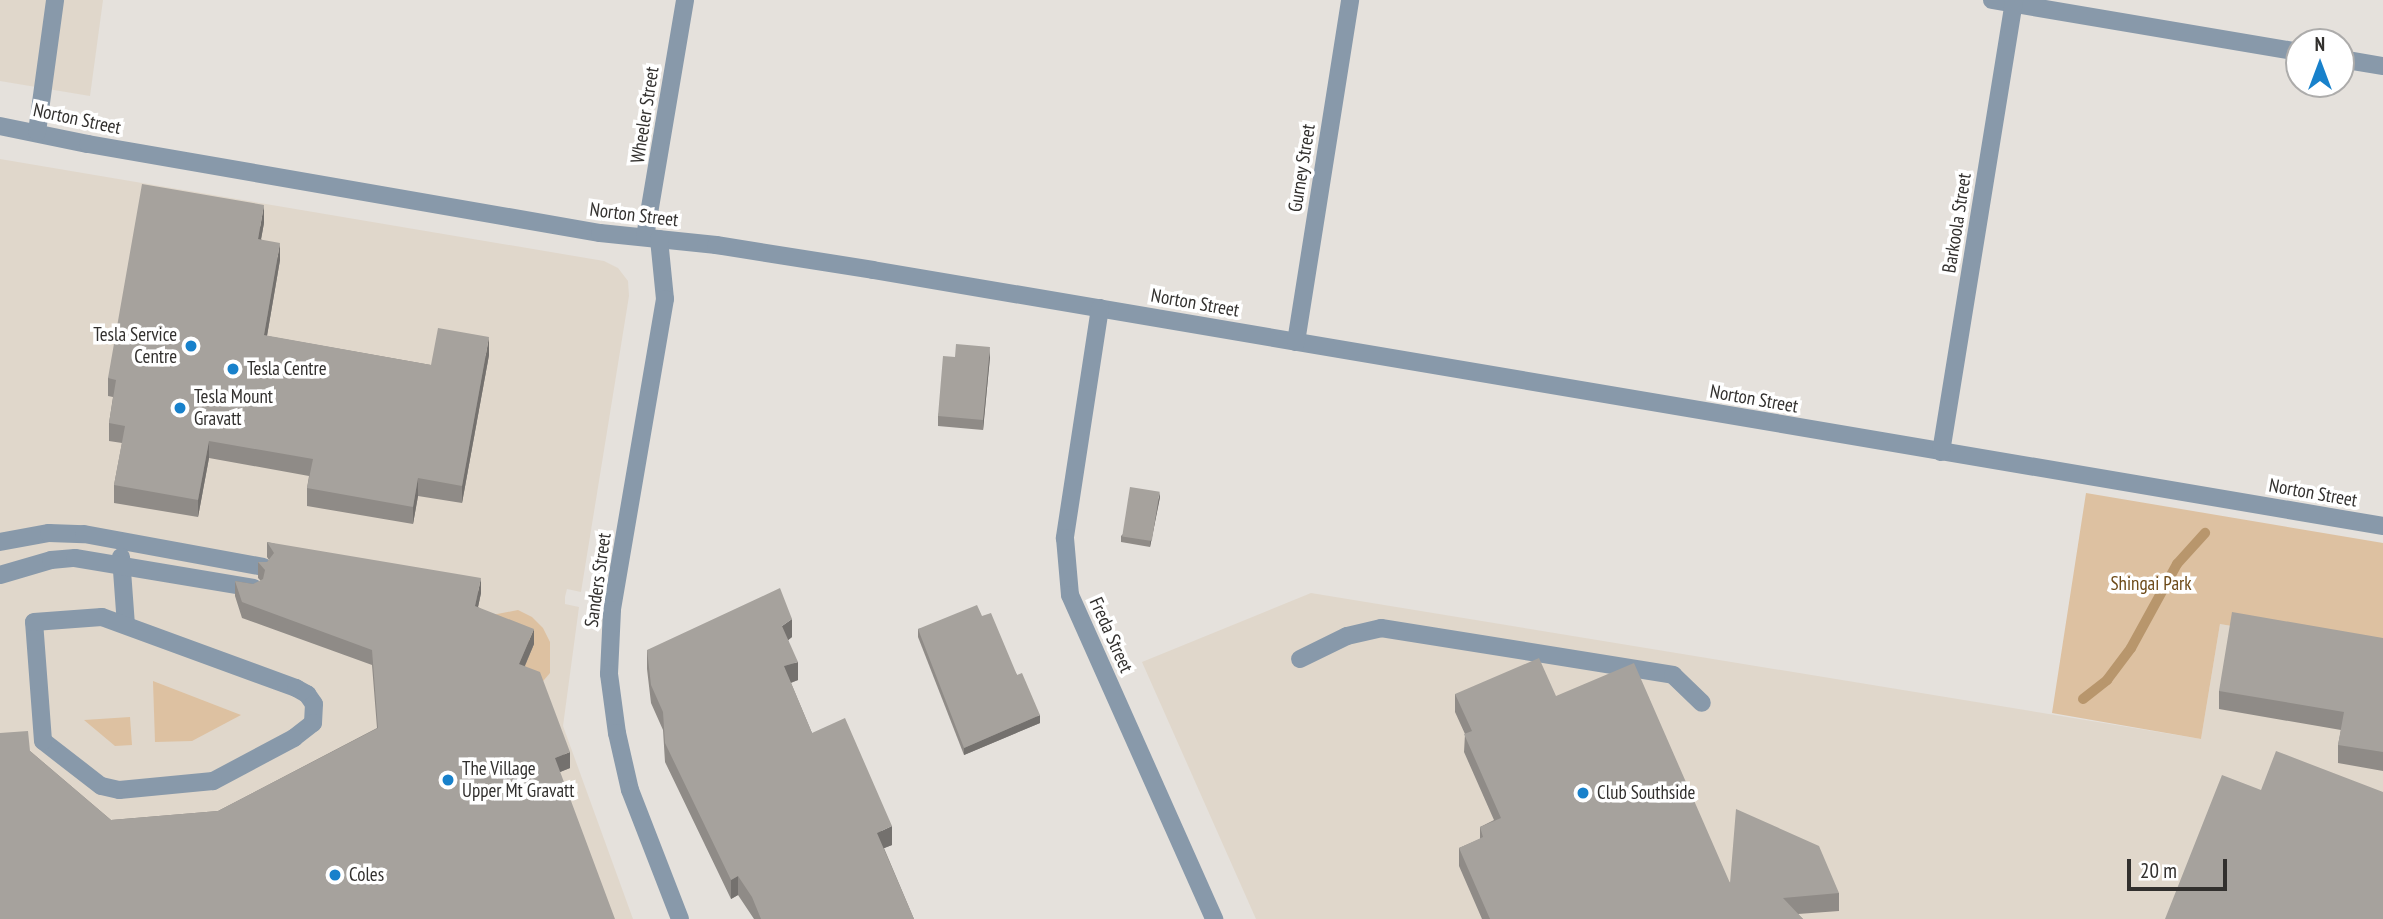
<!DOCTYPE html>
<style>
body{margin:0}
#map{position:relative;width:2383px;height:919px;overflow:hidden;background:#e5e1dc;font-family:"PT Sans Narrow",sans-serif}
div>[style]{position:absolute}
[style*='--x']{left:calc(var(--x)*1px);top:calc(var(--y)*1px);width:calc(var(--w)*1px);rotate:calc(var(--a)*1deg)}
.built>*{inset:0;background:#e0d7cb}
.green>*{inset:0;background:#ddc1a1}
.stream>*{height:10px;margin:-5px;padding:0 5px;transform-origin:5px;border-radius:5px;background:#b8966c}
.minor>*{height:18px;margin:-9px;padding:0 9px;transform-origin:9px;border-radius:9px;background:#89a}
.wall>*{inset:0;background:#8f8b87}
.shaded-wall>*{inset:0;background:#74716e}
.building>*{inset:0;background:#a6a29d;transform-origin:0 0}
.dots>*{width:19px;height:19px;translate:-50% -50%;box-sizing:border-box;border:4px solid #fff;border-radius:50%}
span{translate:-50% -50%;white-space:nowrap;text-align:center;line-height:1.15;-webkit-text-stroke:7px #fff;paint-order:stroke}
.street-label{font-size:19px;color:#32302e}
.poi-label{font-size:19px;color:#32302e}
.right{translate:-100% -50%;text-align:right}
.left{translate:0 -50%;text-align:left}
.park-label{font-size:19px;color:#6d4a18}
.north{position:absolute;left:2285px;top:28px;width:70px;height:70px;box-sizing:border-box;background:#fff;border:2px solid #adacab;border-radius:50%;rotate:0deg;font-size:19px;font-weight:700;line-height:28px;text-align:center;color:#32302e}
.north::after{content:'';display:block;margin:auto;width:24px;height:32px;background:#1881cb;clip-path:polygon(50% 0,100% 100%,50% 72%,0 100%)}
.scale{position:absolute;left:2127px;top:859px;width:100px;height:32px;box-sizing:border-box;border:4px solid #32302e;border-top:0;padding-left:9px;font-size:21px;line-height:24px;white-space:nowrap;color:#32302e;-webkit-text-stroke:5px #fff;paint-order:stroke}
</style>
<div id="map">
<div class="built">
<i style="clip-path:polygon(0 0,103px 0,90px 96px,0 81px)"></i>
<i style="clip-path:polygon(0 159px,604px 261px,618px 268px,628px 281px,629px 296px,581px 592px,567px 589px,565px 597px,565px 604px,579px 607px,563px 726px,633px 919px,6px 919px,0 820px)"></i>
<i style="clip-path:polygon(1311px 593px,2201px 739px,2220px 624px,2383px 652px,2383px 919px,1256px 919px,1142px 662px)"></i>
</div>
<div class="green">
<i style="clip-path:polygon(2086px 493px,2383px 543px,2383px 652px,2220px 624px,2201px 739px,2052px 713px)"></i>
<i style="clip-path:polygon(518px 610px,532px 617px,543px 628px,550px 642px,550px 673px,538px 687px,482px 617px)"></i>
<i style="clip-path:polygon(153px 682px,153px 681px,241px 715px,192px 741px,155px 742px)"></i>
<i style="clip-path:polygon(130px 717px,132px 745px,115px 746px,84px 720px)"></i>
</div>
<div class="stream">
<i style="--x:2083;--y:699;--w:31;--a:-38"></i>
<i style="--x:2107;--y:680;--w:40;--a:-53"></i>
<i style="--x:2131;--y:648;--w:96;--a:-61.3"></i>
<i style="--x:2177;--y:564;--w:42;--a:-47.9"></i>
</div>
<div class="minor">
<i style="--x:1992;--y:0;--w:311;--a:9.6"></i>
<i style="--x:2341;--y:59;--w:43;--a:9.5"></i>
<i style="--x:0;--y:126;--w:90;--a:11.6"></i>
<i style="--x:88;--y:144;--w:520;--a:9.86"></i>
<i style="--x:600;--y:233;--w:117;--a:5.9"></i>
<i style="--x:716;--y:245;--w:159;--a:9"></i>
<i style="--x:873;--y:270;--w:1532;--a:9.62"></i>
<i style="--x:37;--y:132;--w:133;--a:-82.2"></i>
<i style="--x:645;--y:237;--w:240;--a:-80.4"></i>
<i style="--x:659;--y:239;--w:60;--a:84.3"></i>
<i style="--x:665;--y:299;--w:315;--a:99.7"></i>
<i style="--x:612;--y:610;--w:64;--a:92.7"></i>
<i style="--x:609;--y:674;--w:60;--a:82.3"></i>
<i style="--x:617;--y:733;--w:58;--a:77.2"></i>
<i style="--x:630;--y:790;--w:138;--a:68.8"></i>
<i style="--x:1100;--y:308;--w:233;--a:98.7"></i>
<i style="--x:1065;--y:538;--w:57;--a:85"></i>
<i style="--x:1070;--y:595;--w:355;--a:66"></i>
<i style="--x:1296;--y:342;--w:346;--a:-81"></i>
<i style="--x:1941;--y:452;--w:458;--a:-80.8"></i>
<i style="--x:0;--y:542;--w:50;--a:-10.4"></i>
<i style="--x:49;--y:533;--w:35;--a:2"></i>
<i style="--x:84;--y:534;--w:182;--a:10.4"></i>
<i style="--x:121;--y:557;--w:68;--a:85.8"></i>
<i style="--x:0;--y:575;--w:53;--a:-16.4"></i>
<i style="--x:51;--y:560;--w:24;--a:-5"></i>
<i style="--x:75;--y:558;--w:181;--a:9.5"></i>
<i style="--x:102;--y:617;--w:207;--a:20.1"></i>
<i style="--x:296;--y:688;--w:13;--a:29"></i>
<i style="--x:307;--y:694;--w:12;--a:55"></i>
<i style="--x:314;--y:704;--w:19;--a:93"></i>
<i style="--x:313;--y:723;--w:24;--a:142"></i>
<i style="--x:294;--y:738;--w:92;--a:152"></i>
<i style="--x:213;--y:781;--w:94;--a:174.5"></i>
<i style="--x:119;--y:790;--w:18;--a:-167"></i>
<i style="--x:101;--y:786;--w:73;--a:-142.2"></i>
<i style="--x:43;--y:741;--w:119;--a:-94.3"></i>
<i style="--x:34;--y:622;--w:68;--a:-4.2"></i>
<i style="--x:1300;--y:659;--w:52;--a:-26.1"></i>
<i style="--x:1347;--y:636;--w:35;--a:-13"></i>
<i style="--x:1381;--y:628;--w:296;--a:9.1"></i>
<i style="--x:1673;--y:675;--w:40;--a:44"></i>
</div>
<div class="wall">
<i style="clip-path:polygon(264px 223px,261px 239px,280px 260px,267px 336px,431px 365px,489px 355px,462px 503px,418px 496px,413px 524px,307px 506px,307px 488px,309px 476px,209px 458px,198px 517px,114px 503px,114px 485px,122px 443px,109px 441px,109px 423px,113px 397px,108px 396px,108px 378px)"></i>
<i style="clip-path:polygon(955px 357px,990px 357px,983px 430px,938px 426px,938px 416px)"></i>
<i style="clip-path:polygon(1160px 497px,1150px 547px,1121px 542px,1121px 536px)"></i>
<i style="clip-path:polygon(267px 542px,481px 593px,478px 607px,534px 644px,525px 666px,570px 768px,560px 772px,0 919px,30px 751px,111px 820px,218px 811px,377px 728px,372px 665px,242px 618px,235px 596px,235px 581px,253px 584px,261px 581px,258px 578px,258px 562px,267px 562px,269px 560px,267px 557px)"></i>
<i style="clip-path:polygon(982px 616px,1017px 675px,1040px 723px,964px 755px,918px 637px,918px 629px)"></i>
<i style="clip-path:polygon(792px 637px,788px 640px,798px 680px,791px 683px,812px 733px,892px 845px,884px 848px,914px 919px,754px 919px,738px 895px,731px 899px,665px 762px,663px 730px,651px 703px,647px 669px,647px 650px)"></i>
<i style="clip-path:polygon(2383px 638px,2383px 771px,2338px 763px,2338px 745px,2341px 730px,2219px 709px,2219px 691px)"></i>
<i style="clip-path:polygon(1455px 694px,1556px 696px,1730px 883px,1839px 893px,1839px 911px,1798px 914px,1803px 919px,1482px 919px,1459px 866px,1459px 848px,1480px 839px,1480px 827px,1494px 820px,1464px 752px,1465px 734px,1455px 712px)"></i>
</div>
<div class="shaded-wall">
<i style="clip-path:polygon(264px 205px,264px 223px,258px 256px,258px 239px)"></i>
<i style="clip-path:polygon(280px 243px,280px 260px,264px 353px,264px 335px)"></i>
<i style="clip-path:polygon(489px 337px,489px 355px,462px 503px,462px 486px)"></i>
<i style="clip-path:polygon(990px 347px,990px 357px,983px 430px,983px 420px)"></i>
<i style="clip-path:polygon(209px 441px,209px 458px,198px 517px,198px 500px)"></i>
<i style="clip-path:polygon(418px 478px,418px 496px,413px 524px,413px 507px)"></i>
<i style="clip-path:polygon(1160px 492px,1160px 497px,1150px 547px,1150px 542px)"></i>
<i style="clip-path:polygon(481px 578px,481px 593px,475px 621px,475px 606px)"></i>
<i style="clip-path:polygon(792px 619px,792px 637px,782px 645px,782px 626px)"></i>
<i style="clip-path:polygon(534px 629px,534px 644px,519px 679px,519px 664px)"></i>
<i style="clip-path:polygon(798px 662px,798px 680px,784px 685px,784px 666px)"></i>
<i style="clip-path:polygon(1040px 715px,1040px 723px,964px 755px,964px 748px)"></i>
<i style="clip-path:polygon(570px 752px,570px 768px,555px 774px,555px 758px)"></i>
<i style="clip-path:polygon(892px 826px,892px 845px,877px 851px,877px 833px)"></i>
<i style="clip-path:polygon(738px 876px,738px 895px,731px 899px,731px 880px)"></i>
</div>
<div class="building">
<i style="clip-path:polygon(142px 184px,264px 205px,258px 239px,280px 243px,264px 335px,431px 365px,438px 328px,489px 337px,462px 486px,418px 478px,413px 507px,307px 488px,313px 459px,209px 441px,198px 500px,114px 485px,125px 426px,109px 423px,116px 380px,108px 378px)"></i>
<i style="clip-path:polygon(956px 344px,990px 347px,983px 420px,938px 416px,943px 356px,955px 357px)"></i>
<i style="left:1130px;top:487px;width:30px;height:50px;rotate:9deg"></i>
<i style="clip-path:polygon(267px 542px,481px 578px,475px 606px,534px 629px,519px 664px,540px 672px,570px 752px,555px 758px,615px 919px,0 919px,0 733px,28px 731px,30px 751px,111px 820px,218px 811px,378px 728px,372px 650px,242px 602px,235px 581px,253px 584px,263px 579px,265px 570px,258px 562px,267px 562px,274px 553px)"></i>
<i style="clip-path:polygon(780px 588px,792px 619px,782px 626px,798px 662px,784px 666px,812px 733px,845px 718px,892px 826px,877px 833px,914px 919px,761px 919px,752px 897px,738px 876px,731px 880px,665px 743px,663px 712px,651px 685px,647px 650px)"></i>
<i style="clip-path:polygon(977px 605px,982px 616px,991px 613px,1017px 675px,1022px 673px,1040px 715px,964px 748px,918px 629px)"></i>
<i style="clip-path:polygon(2232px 612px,2383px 638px,2383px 752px,2338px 745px,2344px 712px,2219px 691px)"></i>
<i style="clip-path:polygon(1539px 658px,1556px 696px,1634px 663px,1730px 883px,1736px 809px,1819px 846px,1839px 893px,1783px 898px,1803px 919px,1490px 919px,1459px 848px,1483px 837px,1480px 827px,1501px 818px,1464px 734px,1472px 731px,1455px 694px)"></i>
<i style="clip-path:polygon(2276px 751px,2383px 792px,2383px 919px,2165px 919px,2222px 775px,2261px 790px)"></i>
</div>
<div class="dots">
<i style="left:191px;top:346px;background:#1881cb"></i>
<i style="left:233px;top:369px;background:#1881cb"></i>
<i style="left:180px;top:408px;background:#1881cb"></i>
<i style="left:448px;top:780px;background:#1881cb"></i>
<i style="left:1583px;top:793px;background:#1881cb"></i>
<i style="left:335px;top:875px;background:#1881cb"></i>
</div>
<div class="street-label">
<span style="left:645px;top:115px;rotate:-81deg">Wheeler Street</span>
<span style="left:77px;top:119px;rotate:12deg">Norton Street</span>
<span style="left:1302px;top:168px;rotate:-81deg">Gurney Street</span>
<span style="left:634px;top:215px;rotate:7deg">Norton Street</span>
<span style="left:1957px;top:223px;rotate:-81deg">Barkoola Street</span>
<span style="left:1195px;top:303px;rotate:10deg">Norton Street</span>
<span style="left:1754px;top:399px;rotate:10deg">Norton Street</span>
<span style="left:2313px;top:493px;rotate:10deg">Norton Street</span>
<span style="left:598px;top:580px;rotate:-82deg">Sanders Street</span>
<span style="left:1111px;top:635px;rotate:66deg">Freda Street</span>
</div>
<div class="poi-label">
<span class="right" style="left:177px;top:346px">Tesla Service<br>Centre</span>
<span class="left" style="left:247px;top:369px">Tesla Centre</span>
<span class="left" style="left:194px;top:408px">Tesla Mount<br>Gravatt</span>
<span class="left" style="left:462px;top:780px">The Village<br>Upper Mt Gravatt</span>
<span class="left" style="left:1597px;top:793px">Club Southside</span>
<span class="left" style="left:349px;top:875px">Coles</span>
</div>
<div class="park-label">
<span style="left:2151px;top:584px">Shingai Park</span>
</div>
<div class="north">N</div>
<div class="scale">20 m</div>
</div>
